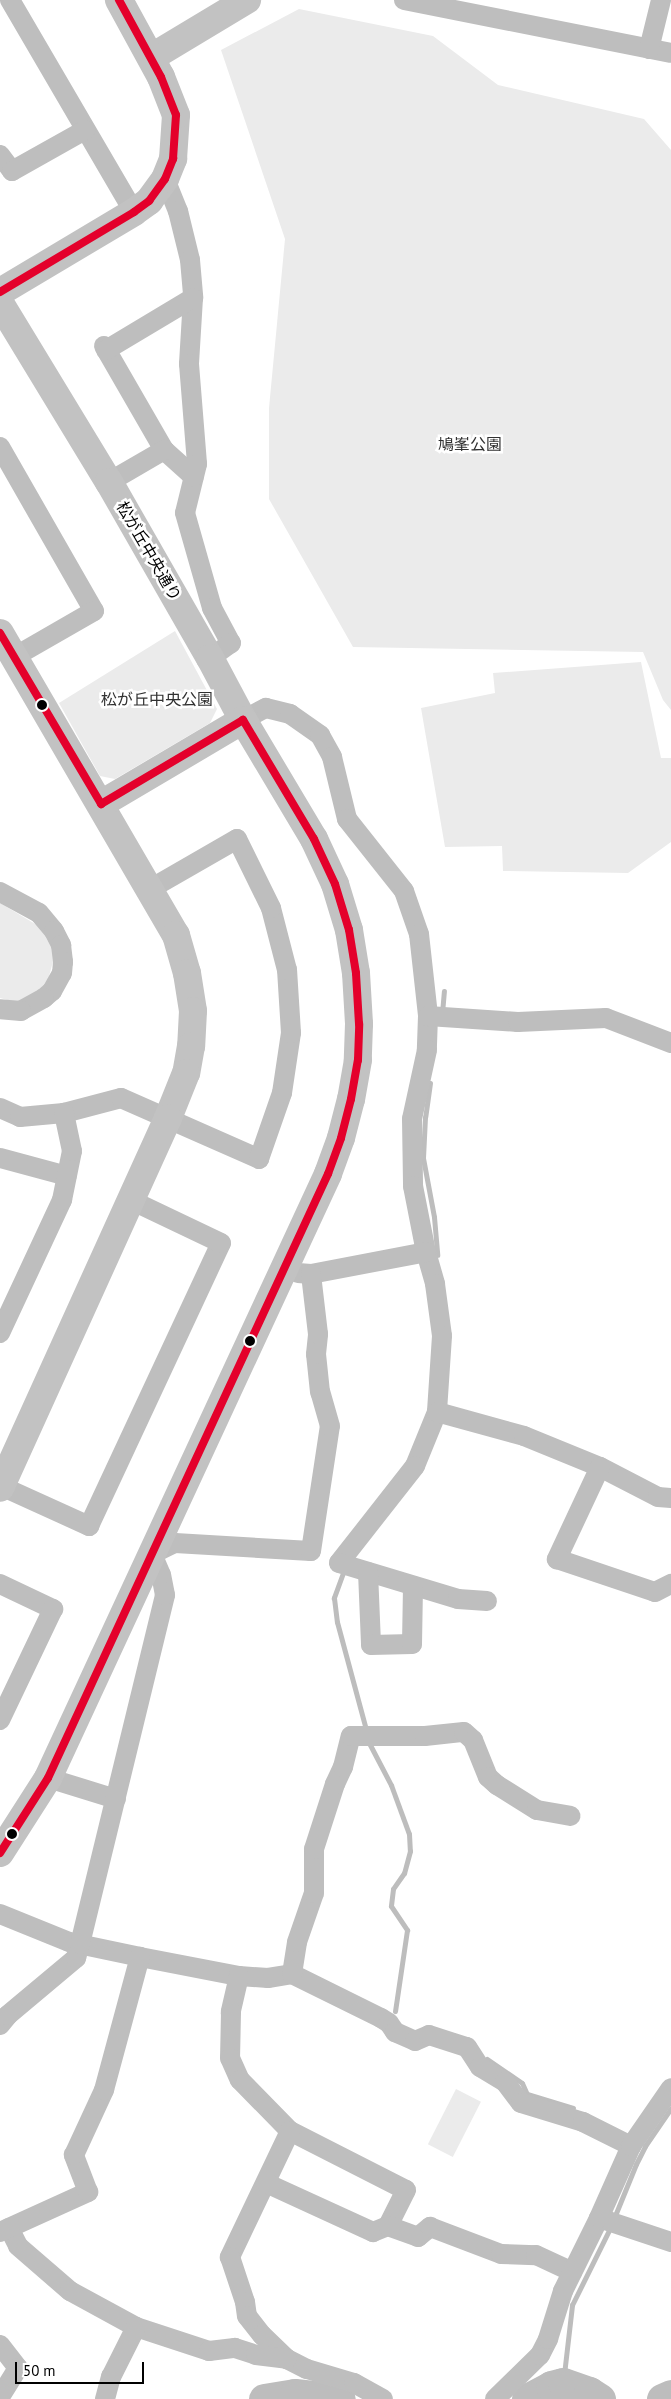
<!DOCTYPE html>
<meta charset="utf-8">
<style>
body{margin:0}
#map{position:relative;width:671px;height:2399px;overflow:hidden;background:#fff;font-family:"PT Sans","Noto Sans JP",sans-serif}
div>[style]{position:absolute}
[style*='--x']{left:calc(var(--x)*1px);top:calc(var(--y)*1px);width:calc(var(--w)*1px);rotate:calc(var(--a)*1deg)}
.green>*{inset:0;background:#ebebeb;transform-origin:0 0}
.stream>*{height:5px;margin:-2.5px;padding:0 2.5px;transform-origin:2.5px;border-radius:2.5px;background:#bdbdbd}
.river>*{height:31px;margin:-15.5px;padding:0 15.5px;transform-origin:15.5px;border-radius:15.5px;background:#bdbdbd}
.street>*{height:20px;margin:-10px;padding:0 10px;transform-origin:10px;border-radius:10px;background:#bebebe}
.secondary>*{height:28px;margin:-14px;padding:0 14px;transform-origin:14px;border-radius:14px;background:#c2c2c2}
.bus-1>*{height:8px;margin:-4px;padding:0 4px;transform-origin:4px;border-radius:4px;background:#e4002b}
.dots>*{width:14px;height:14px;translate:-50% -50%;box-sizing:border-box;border:2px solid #fff;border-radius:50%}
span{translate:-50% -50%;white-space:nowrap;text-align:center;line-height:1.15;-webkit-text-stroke:5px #fff;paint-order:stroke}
.park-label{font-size:16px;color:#313131}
.street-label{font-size:16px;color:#000}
.scale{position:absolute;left:15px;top:2362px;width:129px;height:22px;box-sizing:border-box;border:2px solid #000;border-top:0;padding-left:6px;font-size:15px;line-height:18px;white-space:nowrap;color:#000;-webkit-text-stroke:4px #fff;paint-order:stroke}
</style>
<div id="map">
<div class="green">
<i style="clip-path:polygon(299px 9px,433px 36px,498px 85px,644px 119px,671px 150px,671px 710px,663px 700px,643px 652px,353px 647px,269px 499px,269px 408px,285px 239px,221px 50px)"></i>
<i style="clip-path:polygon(175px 631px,217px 709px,210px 723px,115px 779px,100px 776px,59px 703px)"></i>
<i style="clip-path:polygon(641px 662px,661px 758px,671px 758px,671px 842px,628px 873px,503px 871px,502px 846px,445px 847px,421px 708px,495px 693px,493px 673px)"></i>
<i style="clip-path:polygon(0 903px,47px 931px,55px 954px,48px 980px,33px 997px,15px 1002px,0 998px)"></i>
<i style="left:456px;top:2089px;width:28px;height:62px;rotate:27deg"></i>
</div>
<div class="stream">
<i style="--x:442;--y:1013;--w:22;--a:-85"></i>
<i style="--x:430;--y:1083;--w:34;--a:98"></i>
<i style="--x:425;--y:1117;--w:41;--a:92.8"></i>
<i style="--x:423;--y:1158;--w:60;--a:79.4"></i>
<i style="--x:434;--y:1217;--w:38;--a:85"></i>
<i style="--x:344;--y:1570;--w:30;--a:110"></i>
<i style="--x:334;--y:1598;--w:24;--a:83"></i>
<i style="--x:337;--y:1622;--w:115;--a:74.9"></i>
<i style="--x:368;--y:1741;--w:50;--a:62.4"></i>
<i style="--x:391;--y:1785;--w:52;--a:69.8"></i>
<i style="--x:409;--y:1834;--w:17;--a:87"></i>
<i style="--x:410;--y:1851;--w:23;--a:105"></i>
<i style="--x:404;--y:1873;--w:19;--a:125"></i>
<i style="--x:393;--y:1889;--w:17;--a:97"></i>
<i style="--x:391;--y:1906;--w:29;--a:56"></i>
<i style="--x:407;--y:1930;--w:82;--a:98.4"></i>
<i style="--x:487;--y:2059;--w:42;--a:34.4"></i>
<i style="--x:522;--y:2083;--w:12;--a:66"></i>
<i style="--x:527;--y:2094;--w:48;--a:16.9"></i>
<i style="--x:614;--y:2218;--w:58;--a:-67.8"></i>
<i style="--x:636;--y:2164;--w:20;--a:-63"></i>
<i style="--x:645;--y:2146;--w:46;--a:-55.6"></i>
<i style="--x:563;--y:2383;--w:79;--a:-83.4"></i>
<i style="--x:572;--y:2305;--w:88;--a:-63.7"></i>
</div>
<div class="river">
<i style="--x:264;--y:2399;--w:31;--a:-9"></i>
<i style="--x:295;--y:2394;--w:45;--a:6.3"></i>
<i style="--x:527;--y:2399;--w:27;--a:-28"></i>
<i style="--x:551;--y:2386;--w:12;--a:-14"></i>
<i style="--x:563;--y:2383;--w:28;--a:19"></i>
<i style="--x:589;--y:2392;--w:13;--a:32"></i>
<i style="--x:662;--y:2399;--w:10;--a:-24"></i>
</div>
<div class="street">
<i style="--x:10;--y:0;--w:246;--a:59.7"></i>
<i style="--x:404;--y:0;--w:272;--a:11.2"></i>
<i style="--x:649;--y:49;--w:50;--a:-76.2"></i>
<i style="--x:0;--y:155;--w:20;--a:53"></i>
<i style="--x:12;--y:171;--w:84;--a:-29.3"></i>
<i style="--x:165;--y:179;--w:35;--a:68"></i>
<i style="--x:178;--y:211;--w:50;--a:76.2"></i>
<i style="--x:190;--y:260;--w:38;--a:85"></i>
<i style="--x:193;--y:298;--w:66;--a:93.5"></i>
<i style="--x:189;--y:364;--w:100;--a:85.4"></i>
<i style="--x:197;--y:464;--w:50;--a:103.8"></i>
<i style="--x:185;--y:513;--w:99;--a:74.1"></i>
<i style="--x:212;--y:608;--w:40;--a:62"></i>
<i style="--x:231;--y:643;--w:26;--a:144"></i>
<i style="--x:104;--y:346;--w:120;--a:60"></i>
<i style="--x:164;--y:450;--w:40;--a:42"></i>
<i style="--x:106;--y:350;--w:101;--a:-30.9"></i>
<i style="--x:0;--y:447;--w:189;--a:60.2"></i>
<i style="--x:94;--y:611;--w:92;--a:150.1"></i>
<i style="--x:109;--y:482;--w:64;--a:-30.2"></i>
<i style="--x:243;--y:720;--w:26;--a:-28"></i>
<i style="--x:266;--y:708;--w:25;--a:14"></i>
<i style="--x:290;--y:714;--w:37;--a:35"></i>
<i style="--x:320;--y:735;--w:25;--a:61"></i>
<i style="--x:332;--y:757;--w:64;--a:76.4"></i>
<i style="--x:347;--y:819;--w:92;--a:51.6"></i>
<i style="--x:404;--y:891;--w:46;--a:70.8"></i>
<i style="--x:419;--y:934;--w:82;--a:83.7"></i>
<i style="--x:428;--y:1016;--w:34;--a:92"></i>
<i style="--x:427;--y:1050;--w:71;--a:102.3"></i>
<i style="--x:412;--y:1119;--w:67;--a:89.1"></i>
<i style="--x:413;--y:1186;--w:67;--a:78.9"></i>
<i style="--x:426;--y:1252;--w:33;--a:74"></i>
<i style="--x:435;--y:1284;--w:52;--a:82.3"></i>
<i style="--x:442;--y:1336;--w:76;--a:93.8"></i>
<i style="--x:437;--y:1412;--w:58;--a:112.2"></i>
<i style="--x:415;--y:1466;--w:123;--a:128.1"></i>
<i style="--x:339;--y:1563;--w:124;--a:16.8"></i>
<i style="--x:458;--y:1599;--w:29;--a:4"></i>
<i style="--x:0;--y:892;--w:44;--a:28.3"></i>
<i style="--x:39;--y:913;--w:23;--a:50"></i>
<i style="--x:54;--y:931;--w:16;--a:63"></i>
<i style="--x:61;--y:945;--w:17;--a:83"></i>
<i style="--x:63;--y:962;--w:11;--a:95"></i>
<i style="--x:62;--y:973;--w:21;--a:119"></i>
<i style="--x:52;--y:991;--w:11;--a:139"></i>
<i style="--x:44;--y:998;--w:26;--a:151"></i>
<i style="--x:21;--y:1011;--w:21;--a:-175"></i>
<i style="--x:428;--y:1016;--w:90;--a:3.8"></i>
<i style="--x:518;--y:1022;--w:88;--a:-2.6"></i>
<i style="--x:606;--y:1018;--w:70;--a:21"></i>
<i style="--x:0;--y:1108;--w:22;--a:24"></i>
<i style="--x:20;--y:1117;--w:44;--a:-5.2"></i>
<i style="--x:64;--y:1113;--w:59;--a:-14.7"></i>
<i style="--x:121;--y:1098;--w:151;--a:23.8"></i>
<i style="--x:259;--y:1159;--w:70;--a:-70.8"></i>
<i style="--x:282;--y:1093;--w:61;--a:-81.5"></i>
<i style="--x:291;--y:1033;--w:63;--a:-93.6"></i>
<i style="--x:287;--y:970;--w:64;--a:-104.5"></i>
<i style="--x:271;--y:908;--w:77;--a:-116.2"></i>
<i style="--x:237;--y:839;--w:100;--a:150.1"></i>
<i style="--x:0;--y:1158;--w:69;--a:15"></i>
<i style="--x:298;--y:1273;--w:13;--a:4"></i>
<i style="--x:311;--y:1274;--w:117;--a:-10.8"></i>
<i style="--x:0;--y:1333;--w:147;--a:-65"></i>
<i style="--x:62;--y:1200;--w:50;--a:-78.5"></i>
<i style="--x:72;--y:1151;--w:39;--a:-102"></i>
<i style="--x:437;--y:1412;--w:90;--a:15.4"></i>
<i style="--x:524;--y:1436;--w:82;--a:22.2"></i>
<i style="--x:600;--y:1467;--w:65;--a:27.3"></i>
<i style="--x:658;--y:1497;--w:13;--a:4"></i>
<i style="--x:600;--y:1467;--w:102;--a:115.1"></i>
<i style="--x:557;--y:1559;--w:103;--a:18.6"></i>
<i style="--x:655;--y:1592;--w:18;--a:-27"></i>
<i style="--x:1;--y:1486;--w:97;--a:24.4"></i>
<i style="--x:89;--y:1526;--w:312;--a:-65"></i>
<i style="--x:221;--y:1243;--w:100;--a:-154.5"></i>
<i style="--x:368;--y:1572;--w:73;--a:87.6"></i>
<i style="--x:371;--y:1645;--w:41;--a:-1.4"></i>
<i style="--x:412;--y:1644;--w:58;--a:-89"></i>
<i style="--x:0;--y:1584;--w:59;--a:25.3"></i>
<i style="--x:53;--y:1609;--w:123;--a:115.5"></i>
<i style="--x:48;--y:1778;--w:71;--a:17.2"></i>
<i style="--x:0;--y:1914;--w:74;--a:22.1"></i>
<i style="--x:69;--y:1942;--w:73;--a:11.9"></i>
<i style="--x:140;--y:1957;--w:101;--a:10.9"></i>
<i style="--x:239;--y:1976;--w:29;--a:4"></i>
<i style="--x:268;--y:1978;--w:24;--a:-9"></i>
<i style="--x:292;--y:1974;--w:99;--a:26.3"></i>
<i style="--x:381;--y:2018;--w:9;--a:32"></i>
<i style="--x:389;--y:2023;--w:11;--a:56"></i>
<i style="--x:395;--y:2032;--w:22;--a:24"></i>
<i style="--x:415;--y:2041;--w:15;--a:-23"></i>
<i style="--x:429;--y:2035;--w:40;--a:18"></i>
<i style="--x:467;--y:2047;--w:24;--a:57"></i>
<i style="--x:480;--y:2067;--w:29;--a:31"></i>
<i style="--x:505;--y:2082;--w:26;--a:53"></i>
<i style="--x:521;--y:2103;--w:65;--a:17"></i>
<i style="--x:583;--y:2122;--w:54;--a:26.6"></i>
<i style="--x:292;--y:1974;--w:32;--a:-81"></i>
<i style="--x:297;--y:1942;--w:52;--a:-70.9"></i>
<i style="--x:314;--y:1893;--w:44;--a:-90"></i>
<i style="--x:314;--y:1849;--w:68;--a:-72.1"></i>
<i style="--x:335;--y:1784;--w:19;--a:-65"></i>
<i style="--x:343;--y:1767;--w:32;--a:-76"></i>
<i style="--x:351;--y:1736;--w:74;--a:0"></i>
<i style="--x:425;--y:1736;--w:39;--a:-6"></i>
<i style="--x:464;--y:1732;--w:12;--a:42"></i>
<i style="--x:473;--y:1740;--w:40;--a:68"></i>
<i style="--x:488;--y:1777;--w:12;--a:42"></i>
<i style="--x:497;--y:1785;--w:47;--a:32"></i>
<i style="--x:537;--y:1810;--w:34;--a:10"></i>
<i style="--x:239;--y:1976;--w:37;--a:103"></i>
<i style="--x:231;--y:2012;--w:46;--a:91.2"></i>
<i style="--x:230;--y:2058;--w:24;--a:66"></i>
<i style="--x:240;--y:2080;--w:71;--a:45.6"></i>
<i style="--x:290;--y:2131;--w:130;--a:27"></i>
<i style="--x:406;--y:2190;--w:40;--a:116.6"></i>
<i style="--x:0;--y:2025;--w:13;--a:-51"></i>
<i style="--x:8;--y:2015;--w:89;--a:-40"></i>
<i style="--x:76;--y:1958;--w:15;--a:-74"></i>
<i style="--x:80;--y:1944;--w:359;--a:-76.3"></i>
<i style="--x:165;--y:1595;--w:20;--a:-101"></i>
<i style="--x:161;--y:1575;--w:23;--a:-113"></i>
<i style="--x:152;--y:1554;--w:25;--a:-26"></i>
<i style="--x:175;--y:1543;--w:136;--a:3.4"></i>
<i style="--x:311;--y:1551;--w:126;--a:-81.4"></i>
<i style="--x:330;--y:1426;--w:35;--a:-106"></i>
<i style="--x:320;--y:1392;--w:38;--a:-96"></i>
<i style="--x:316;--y:1354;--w:20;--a:-84"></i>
<i style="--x:318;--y:1334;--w:60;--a:-96.7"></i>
<i style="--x:290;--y:2131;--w:140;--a:115.5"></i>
<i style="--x:230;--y:2257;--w:47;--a:71.6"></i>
<i style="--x:245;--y:2302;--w:14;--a:82"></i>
<i style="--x:247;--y:2316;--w:24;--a:52"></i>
<i style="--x:262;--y:2335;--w:35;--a:44"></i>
<i style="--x:287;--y:2359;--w:22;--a:27"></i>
<i style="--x:307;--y:2369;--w:49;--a:16.6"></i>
<i style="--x:354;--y:2383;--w:33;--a:29"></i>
<i style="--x:266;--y:2183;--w:118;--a:24.6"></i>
<i style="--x:373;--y:2232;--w:16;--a:-22"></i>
<i style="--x:388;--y:2226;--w:32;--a:20"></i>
<i style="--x:418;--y:2237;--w:16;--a:-40"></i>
<i style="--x:430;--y:2227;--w:76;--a:20.8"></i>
<i style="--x:501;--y:2254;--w:35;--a:2"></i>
<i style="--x:536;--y:2255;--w:40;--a:25"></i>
<i style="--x:599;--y:2218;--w:76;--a:18.4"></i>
<i style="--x:9;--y:2228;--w:20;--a:63"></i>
<i style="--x:18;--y:2246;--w:69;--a:40.9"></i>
<i style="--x:70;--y:2291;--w:75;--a:28.6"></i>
<i style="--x:136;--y:2327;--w:77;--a:18.2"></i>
<i style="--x:209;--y:2351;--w:26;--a:-7"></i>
<i style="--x:235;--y:2348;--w:22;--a:18"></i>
<i style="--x:256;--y:2355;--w:31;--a:7"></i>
<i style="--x:0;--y:2232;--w:97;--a:-24.4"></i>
<i style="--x:88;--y:2192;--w:40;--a:-111"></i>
<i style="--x:74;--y:2155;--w:72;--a:-65.2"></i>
<i style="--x:104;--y:2090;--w:138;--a:-74.9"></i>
<i style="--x:0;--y:2345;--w:29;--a:52"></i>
<i style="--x:18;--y:2368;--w:34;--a:122"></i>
<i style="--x:105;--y:2399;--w:23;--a:-75"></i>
<i style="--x:111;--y:2377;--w:56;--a:-63.4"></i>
<i style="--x:495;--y:2399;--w:63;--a:-44.4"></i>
<i style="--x:540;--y:2355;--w:18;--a:-63"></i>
<i style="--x:548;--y:2339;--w:50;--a:-72.6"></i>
<i style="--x:563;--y:2291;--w:81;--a:-63.7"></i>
<i style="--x:599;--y:2218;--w:79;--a:-66"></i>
<i style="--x:631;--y:2146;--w:70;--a:-55.4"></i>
</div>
<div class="secondary">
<i style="--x:152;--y:57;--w:111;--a:-31"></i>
<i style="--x:0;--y:292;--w:156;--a:-30.8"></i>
<i style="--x:134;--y:212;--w:19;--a:-36"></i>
<i style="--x:149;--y:201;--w:27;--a:-54"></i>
<i style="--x:165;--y:179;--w:22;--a:-68"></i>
<i style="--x:173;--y:159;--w:44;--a:-86.1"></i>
<i style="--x:176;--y:115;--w:41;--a:-111.5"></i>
<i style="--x:161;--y:77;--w:88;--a:-118.6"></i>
<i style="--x:0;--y:303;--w:210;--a:58.7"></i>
<i style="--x:109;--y:482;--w:203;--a:60.2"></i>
<i style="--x:210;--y:658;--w:70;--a:62"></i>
<i style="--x:243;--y:720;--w:139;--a:59.2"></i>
<i style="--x:314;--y:839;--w:50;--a:65"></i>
<i style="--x:335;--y:884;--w:48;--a:73.1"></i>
<i style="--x:349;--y:930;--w:44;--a:80.8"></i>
<i style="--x:356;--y:973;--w:51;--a:86.6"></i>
<i style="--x:359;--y:1024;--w:36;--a:92"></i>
<i style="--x:358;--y:1060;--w:40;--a:100"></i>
<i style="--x:351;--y:1099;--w:40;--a:104.4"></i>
<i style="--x:341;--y:1138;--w:38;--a:110"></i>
<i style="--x:328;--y:1174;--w:666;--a:114.87"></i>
<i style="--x:48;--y:1778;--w:89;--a:122.6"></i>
<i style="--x:0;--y:633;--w:350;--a:59.8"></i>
<i style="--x:176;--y:935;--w:40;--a:74"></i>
<i style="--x:187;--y:973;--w:38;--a:81"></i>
<i style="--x:193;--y:1011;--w:35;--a:93"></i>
<i style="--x:191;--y:1046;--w:27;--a:100"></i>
<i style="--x:186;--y:1073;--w:48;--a:111.8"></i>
<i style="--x:168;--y:1118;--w:406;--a:114.4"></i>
<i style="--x:101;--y:804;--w:165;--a:-30.6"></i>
</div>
<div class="bus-1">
<i style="--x:0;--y:292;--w:156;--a:-30.8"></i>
<i style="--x:134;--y:212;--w:19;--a:-36"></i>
<i style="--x:149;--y:201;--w:27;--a:-54"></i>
<i style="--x:165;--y:179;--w:22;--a:-68"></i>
<i style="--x:173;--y:159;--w:44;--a:-86.1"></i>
<i style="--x:176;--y:115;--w:41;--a:-111.5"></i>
<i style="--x:161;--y:77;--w:88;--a:-118.6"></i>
<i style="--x:0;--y:633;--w:199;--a:59.4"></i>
<i style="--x:101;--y:804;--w:165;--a:-30.6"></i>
<i style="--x:0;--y:1853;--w:89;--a:-57.4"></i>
<i style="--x:48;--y:1778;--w:666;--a:-65.13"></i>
<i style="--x:328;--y:1174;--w:38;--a:-70"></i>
<i style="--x:341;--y:1138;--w:40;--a:-75.6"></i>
<i style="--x:351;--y:1099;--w:40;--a:-80"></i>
<i style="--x:358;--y:1060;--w:36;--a:-88"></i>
<i style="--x:359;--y:1024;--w:51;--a:-93.4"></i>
<i style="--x:356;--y:973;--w:44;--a:-99.2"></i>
<i style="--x:349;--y:930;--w:48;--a:-106.9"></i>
<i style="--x:335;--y:884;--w:50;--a:-115"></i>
<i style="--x:314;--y:839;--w:139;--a:-120.8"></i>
</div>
<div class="dots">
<i style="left:42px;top:705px;background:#000"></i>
<i style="left:250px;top:1341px;background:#000"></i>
<i style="left:12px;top:1834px;background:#000"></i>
</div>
<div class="park-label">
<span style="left:470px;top:444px">鳩峯公園</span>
<span style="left:157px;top:699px">松が丘中央公園</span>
</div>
<div class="street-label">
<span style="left:149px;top:551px;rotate:60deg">松が丘中央通り</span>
</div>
<div class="scale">50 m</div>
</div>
